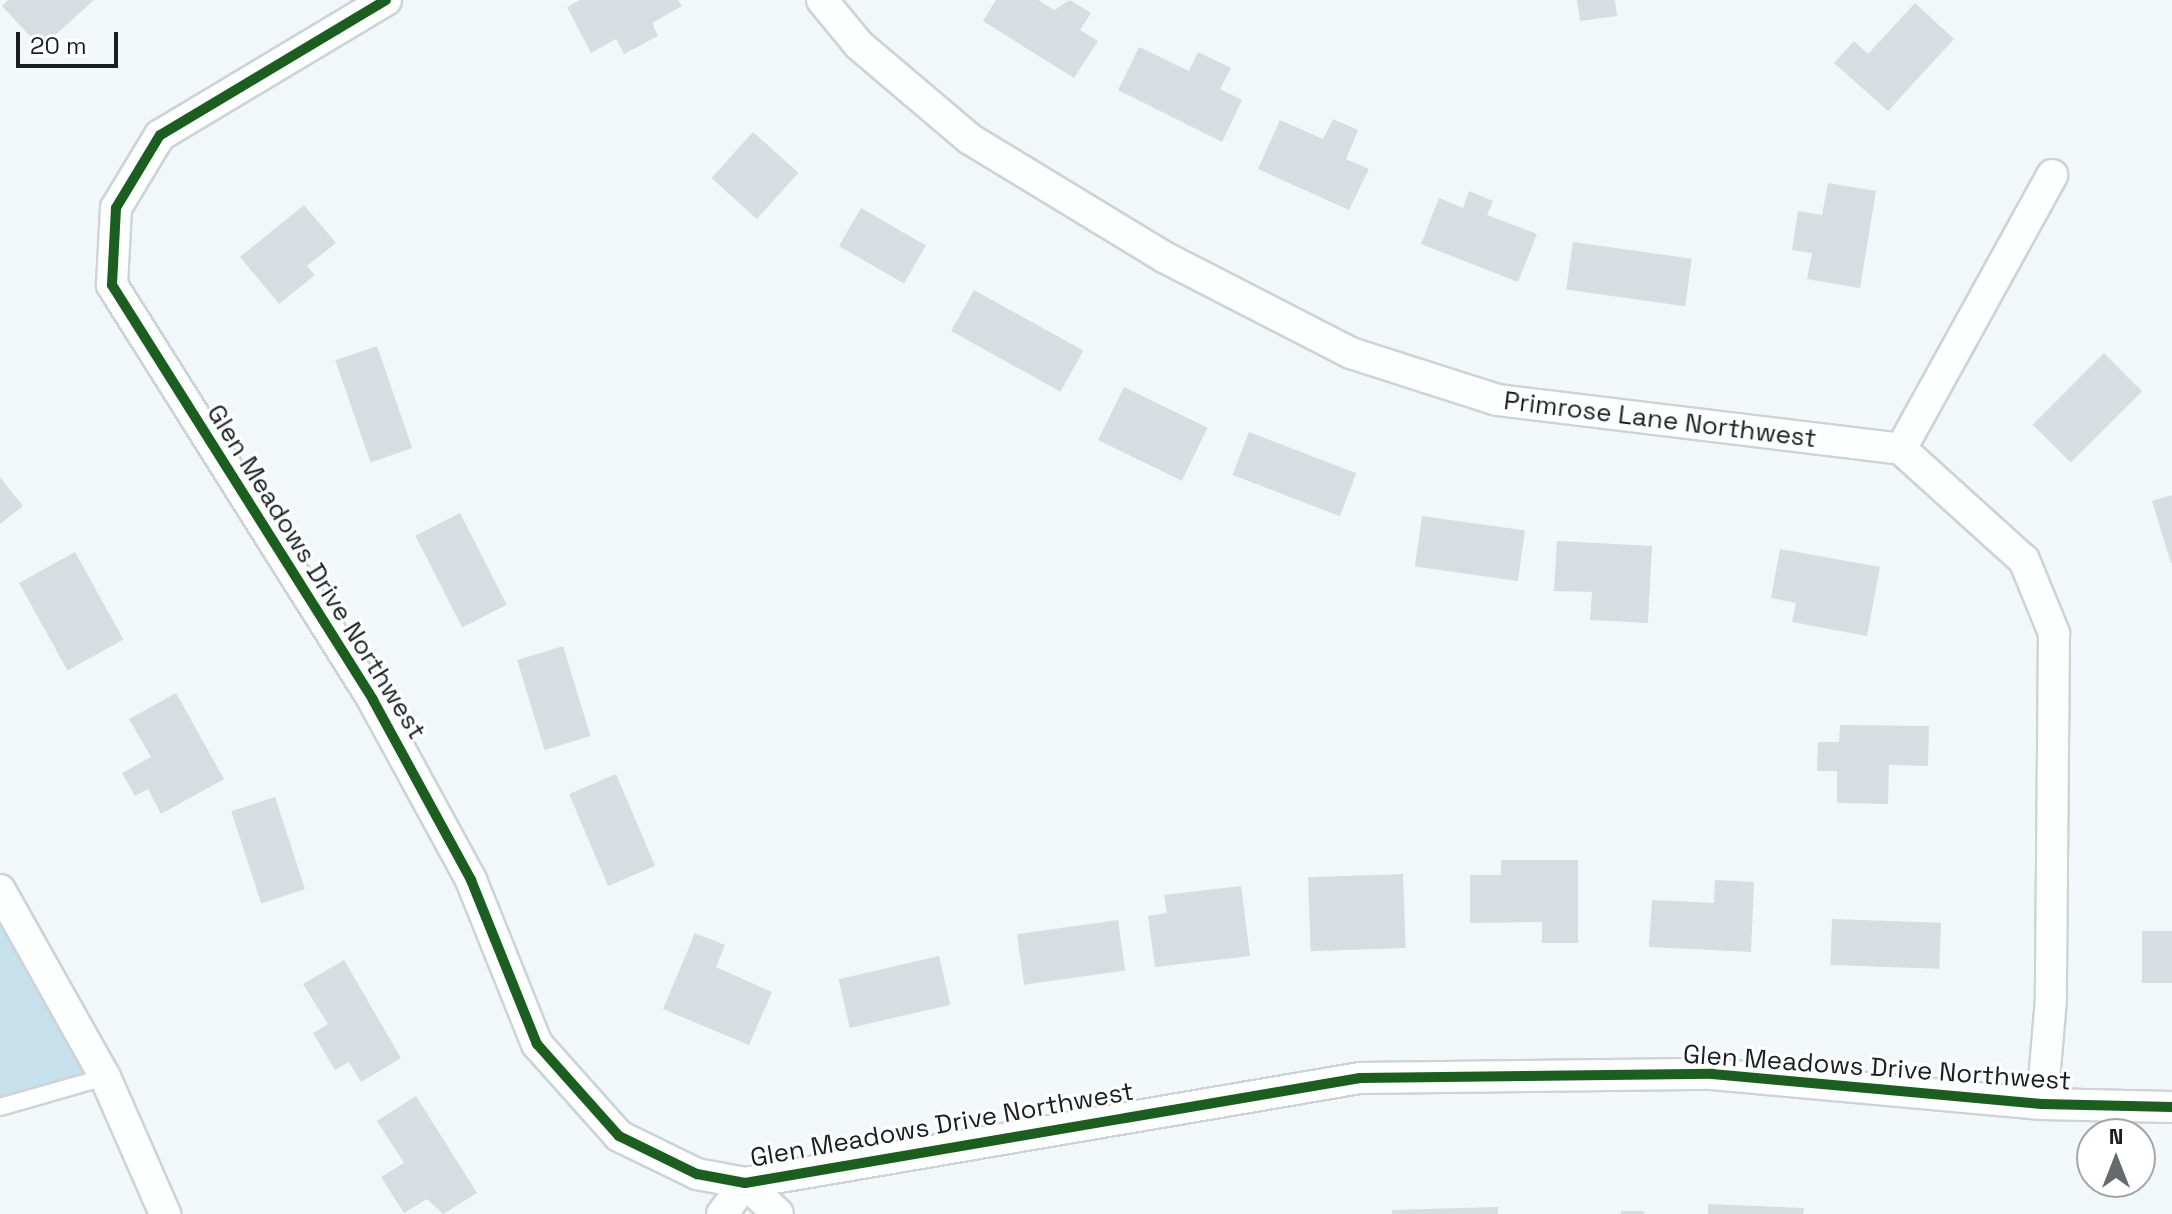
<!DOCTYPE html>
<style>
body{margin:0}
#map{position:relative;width:2172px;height:1214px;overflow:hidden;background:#f2f8fa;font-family:"Space Grotesk",sans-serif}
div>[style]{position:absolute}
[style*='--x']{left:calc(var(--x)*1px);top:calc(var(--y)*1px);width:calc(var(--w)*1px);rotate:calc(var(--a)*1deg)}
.green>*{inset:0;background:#c7e1ec}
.building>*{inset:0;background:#d7dde0;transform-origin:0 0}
.roads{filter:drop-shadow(2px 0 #cdd3d6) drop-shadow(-2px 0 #cdd3d6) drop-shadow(0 2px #cdd3d6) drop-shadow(0 -2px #cdd3d6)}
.service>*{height:16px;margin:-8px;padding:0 8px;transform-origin:8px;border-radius:8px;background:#fdfefe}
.minor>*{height:30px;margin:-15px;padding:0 15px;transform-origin:15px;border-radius:15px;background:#fdfefe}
.cycleway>*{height:10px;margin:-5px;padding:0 5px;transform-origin:5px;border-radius:5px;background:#1b5e20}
span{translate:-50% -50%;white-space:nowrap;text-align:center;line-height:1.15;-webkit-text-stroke:6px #fff;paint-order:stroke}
.street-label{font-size:26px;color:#191f22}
.north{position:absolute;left:2076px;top:1118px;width:80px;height:80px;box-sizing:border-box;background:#fff;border:2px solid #a3a5a7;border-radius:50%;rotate:0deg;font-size:22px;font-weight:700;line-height:32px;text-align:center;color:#191f22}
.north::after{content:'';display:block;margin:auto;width:28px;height:36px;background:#656b6e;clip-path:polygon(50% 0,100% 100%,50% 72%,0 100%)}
.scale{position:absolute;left:16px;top:32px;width:102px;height:36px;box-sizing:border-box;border:4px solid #191f22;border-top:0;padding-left:10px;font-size:24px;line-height:28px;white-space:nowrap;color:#191f22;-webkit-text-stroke:6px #fff;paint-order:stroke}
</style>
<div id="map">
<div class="green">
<i style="clip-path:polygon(0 890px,105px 1077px,0 1107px)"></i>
</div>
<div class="building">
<i style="clip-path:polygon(8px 0,94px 0,41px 48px,2px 6px)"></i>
<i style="clip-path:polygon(580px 0,678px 0,682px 6px,652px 23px,658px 36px,624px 54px,616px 39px,591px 53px,567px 7px)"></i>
<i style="clip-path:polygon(996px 0,1038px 0,1054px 10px,1070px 0,1091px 13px,1080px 30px,1098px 41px,1074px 78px,983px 21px)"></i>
<i style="clip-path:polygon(1577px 0,1615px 0,1617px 16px,1580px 21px)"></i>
<i style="clip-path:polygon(1915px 3px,1954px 39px,1888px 111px,1834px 63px,1854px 41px,1868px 54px)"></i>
<i style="clip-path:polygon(1139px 47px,1189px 71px,1198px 52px,1231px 68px,1220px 89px,1242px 100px,1222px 142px,1118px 90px)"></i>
<i style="clip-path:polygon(1333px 119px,1358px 130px,1346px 159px,1369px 169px,1349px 210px,1258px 169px,1280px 120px,1323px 139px)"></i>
<i style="left:753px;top:132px;width:61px;height:62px;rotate:42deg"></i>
<i style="clip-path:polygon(1828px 183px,1876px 191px,1860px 288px,1807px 279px,1812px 253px,1792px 250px,1798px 211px,1822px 215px)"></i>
<i style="clip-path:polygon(1469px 191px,1493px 201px,1487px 215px,1537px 234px,1518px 282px,1421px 244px,1439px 198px,1463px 208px)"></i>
<i style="clip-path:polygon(304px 205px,336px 243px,307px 266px,315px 275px,279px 304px,240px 257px)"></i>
<i style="left:861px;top:208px;width:75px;height:44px;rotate:30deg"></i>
<i style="left:1573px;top:242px;width:120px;height:48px;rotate:8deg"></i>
<i style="left:974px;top:290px;width:125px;height:47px;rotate:29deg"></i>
<i style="left:377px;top:346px;width:108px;height:44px;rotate:71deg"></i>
<i style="left:2104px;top:353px;width:54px;height:101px;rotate:45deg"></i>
<i style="left:1124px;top:387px;width:93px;height:59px;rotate:26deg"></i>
<i style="left:1249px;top:432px;width:115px;height:46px;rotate:21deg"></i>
<i style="clip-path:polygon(0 477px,23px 506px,0 524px)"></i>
<i style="clip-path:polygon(2172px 495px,2172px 563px,2171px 563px,2152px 501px)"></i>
<i style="left:460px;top:513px;width:103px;height:50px;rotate:63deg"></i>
<i style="left:1422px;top:516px;width:104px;height:51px;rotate:8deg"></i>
<i style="clip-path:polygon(1557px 541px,1652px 546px,1648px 623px,1590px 620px,1592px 592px,1554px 591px)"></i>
<i style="clip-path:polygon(1780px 549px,1880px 567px,1867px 636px,1792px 622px,1796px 603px,1771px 598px)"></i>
<i style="left:75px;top:552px;width:100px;height:64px;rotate:61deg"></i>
<i style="left:563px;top:646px;width:94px;height:48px;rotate:73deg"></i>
<i style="clip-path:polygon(176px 693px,224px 779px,161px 814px,148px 789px,135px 796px,122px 773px,151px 757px,129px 719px)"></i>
<i style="clip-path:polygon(1840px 725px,1929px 726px,1928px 766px,1889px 765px,1888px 804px,1837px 803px,1837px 771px,1817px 771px,1818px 742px,1839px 742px)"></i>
<i style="left:616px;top:774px;width:100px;height:51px;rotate:67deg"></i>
<i style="left:275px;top:797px;width:97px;height:46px;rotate:72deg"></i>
<i style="clip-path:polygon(1501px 860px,1578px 860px,1578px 943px,1542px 943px,1542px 922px,1470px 923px,1470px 875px,1501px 875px)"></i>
<i style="left:1403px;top:874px;width:74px;height:95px;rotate:88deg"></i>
<i style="clip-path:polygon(1715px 880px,1754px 882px,1751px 952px,1649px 947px,1652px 900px,1714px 903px)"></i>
<i style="clip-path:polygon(1241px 886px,1250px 956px,1155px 967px,1148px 916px,1167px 913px,1164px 895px)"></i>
<i style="left:1832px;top:919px;width:109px;height:46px;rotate:2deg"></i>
<i style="left:1118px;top:920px;width:51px;height:102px;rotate:82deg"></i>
<i style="left:2142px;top:931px;width:30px;height:52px"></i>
<i style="clip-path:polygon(695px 933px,725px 945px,716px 967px,772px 992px,749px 1045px,663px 1009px)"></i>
<i style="left:939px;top:956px;width:50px;height:103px;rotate:77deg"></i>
<i style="clip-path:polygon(344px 960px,401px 1058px,361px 1082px,349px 1062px,335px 1070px,313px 1033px,328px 1024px,303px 984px)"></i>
<i style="clip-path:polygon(416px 1096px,477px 1193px,443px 1214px,427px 1199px,404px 1213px,381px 1177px,404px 1163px,377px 1121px)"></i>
<i style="clip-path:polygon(1708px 1204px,1804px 1208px,1803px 1214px,1708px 1214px)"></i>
<i style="clip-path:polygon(1498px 1207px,1498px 1214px,1392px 1214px,1392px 1210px)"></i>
<i style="left:1621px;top:1211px;width:23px;height:3px"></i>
</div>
<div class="roads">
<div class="service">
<i style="--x:0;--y:1107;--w:109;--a:-15.9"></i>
</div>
<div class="minor">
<i style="--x:386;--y:0;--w:263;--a:149.1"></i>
<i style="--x:160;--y:135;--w:85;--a:121.1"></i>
<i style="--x:116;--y:208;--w:77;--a:93"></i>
<i style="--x:112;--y:285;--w:490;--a:57.8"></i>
<i style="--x:373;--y:700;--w:205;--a:61.4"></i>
<i style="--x:471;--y:880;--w:177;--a:68.1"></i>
<i style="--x:537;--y:1044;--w:123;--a:48.3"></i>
<i style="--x:619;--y:1136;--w:87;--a:26"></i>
<i style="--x:697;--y:1174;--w:49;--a:10.6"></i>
<i style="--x:745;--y:1183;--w:624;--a:-9.69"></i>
<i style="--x:1360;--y:1078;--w:352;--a:-0.7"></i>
<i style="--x:1712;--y:1074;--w:331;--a:5.2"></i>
<i style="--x:2042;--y:1104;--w:130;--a:1.3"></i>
<i style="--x:822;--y:0;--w:58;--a:50.6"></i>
<i style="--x:859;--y:45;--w:145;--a:40.3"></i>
<i style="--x:970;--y:139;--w:227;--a:31.3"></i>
<i style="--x:1164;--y:257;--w:210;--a:27.2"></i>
<i style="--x:1351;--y:353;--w:153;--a:17.8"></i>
<i style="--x:1497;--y:400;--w:407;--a:6.9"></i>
<i style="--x:1901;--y:449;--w:166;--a:42.1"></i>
<i style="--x:2024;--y:560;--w:79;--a:67.7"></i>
<i style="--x:2054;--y:633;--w:366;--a:90.5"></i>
<i style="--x:2051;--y:999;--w:105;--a:94.9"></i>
<i style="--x:1901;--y:449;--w:313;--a:-61.1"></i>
<i style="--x:0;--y:890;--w:214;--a:60.7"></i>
<i style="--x:105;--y:1077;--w:150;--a:66.3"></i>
<i style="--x:745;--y:1183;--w:45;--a:43.2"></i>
<i style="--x:722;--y:1214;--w:39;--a:-53"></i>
</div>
</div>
<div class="cycleway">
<i style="--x:386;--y:0;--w:263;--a:149.1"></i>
<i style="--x:160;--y:135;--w:85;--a:121.1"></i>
<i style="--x:116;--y:208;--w:77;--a:93"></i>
<i style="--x:112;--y:285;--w:490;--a:57.8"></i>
<i style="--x:373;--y:700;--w:205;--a:61.4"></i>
<i style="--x:471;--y:880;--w:177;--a:68.1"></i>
<i style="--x:537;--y:1044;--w:123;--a:48.3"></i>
<i style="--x:619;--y:1136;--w:87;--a:26"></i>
<i style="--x:697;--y:1174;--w:49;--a:10.6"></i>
<i style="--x:745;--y:1183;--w:624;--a:-9.69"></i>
<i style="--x:1360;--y:1078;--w:352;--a:-0.7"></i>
<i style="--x:1712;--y:1074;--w:331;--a:5.2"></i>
<i style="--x:2042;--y:1104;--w:130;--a:1.3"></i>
</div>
<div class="street-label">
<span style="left:1660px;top:420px;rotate:7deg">Primrose Lane Northwest</span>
<span style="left:316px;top:572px;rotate:58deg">Glen Meadows Drive Northwest</span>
<span style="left:1877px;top:1068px;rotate:4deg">Glen Meadows Drive Northwest</span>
<span style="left:942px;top:1125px;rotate:-10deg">Glen Meadows Drive Northwest</span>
</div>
<div class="north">N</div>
<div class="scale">20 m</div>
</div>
